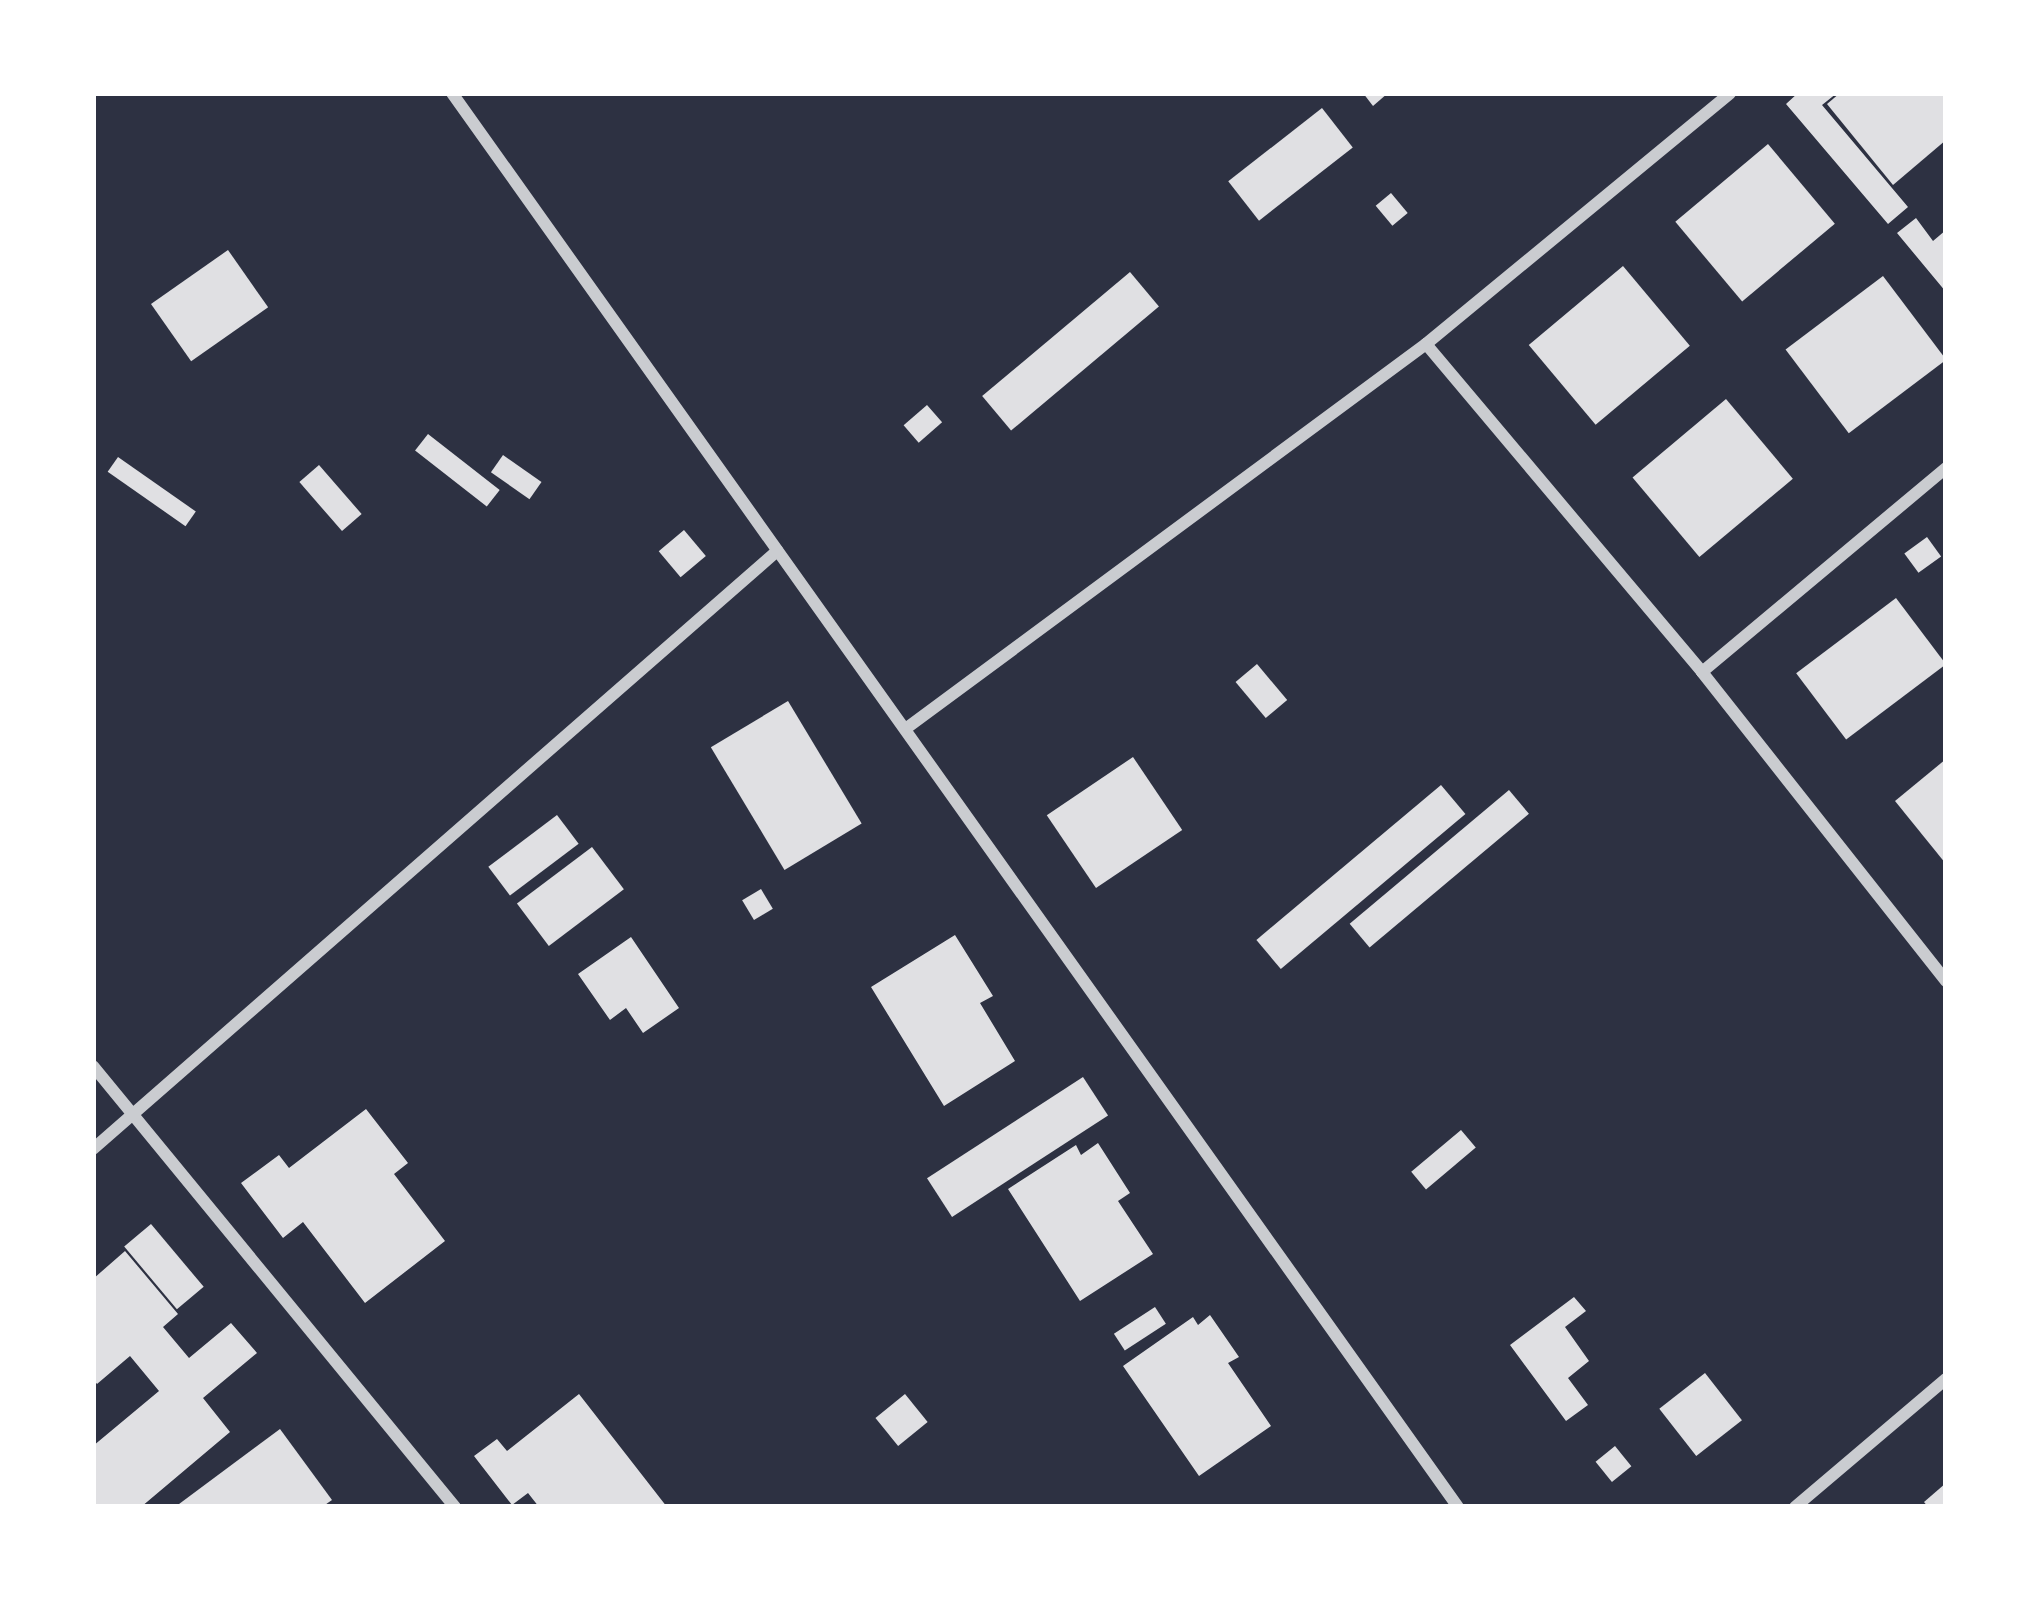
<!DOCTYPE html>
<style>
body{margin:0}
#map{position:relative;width:2039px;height:1600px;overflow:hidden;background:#2d3142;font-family:"Golos Text",sans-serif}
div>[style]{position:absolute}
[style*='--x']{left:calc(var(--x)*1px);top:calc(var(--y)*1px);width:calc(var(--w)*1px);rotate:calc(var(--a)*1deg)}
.building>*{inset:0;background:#e0e0e3;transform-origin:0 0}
.minor>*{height:12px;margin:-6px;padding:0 6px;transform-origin:6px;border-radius:6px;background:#caccd0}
span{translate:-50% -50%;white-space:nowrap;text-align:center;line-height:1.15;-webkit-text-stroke:12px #fff;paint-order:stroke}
.frame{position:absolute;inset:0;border:96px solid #fff;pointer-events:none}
</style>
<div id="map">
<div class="building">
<i style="clip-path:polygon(1363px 93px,1388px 93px,1373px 106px)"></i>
<i style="clip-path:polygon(1798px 93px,1837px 93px,1822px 105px,1908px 207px,1888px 224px,1786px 104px)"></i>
<i style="clip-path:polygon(1840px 93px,1946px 93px,1946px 140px,1893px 185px,1827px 104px)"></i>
<i style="left:1322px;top:108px;width:50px;height:119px;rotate:52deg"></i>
<i style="left:1768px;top:144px;width:104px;height:121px;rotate:50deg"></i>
<i style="left:1391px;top:193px;width:26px;height:20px;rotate:50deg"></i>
<i style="clip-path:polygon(1916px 218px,1933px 241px,1946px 230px,1946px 292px,1897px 233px)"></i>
<i style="left:228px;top:250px;width:70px;height:94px;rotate:55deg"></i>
<i style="left:1623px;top:266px;width:104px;height:123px;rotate:50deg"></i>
<i style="left:1130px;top:272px;width:45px;height:193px;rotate:50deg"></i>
<i style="left:1883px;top:276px;width:105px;height:122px;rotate:53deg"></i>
<i style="left:1726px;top:399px;width:104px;height:122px;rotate:50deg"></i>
<i style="left:927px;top:405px;width:23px;height:31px;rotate:49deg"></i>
<i style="left:428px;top:434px;width:91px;height:21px;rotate:38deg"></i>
<i style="left:503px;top:455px;width:47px;height:21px;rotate:35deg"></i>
<i style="left:118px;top:457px;width:95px;height:18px;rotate:35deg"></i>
<i style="left:319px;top:465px;width:65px;height:26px;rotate:49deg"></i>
<i style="left:684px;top:530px;width:34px;height:33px;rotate:50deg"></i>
<i style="left:1927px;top:537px;width:24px;height:28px;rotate:54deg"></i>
<i style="left:1896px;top:598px;width:83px;height:125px;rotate:53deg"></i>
<i style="left:1257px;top:664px;width:47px;height:28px;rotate:50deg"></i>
<i style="left:788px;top:701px;width:143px;height:90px;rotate:59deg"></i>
<i style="left:1133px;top:757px;width:88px;height:104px;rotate:56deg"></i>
<i style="clip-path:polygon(1946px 759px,1946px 864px,1895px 801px)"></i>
<i style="left:1441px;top:785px;width:38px;height:241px;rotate:50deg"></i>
<i style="left:1509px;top:790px;width:31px;height:208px;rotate:50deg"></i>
<i style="left:557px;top:815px;width:36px;height:86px;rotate:53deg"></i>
<i style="left:592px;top:847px;width:53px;height:94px;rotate:53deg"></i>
<i style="left:761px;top:889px;width:23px;height:22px;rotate:59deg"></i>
<i style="clip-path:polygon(955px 935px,993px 996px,980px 1003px,1015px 1061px,944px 1106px,871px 987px)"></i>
<i style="clip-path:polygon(631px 937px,679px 1008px,643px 1033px,626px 1008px,610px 1020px,578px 974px)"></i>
<i style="left:1083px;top:1077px;width:46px;height:186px;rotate:57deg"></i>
<i style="clip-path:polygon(366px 1109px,408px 1163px,394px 1174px,445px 1241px,365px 1303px,303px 1222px,283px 1238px,241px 1183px,279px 1155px,289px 1168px)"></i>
<i style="left:1461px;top:1130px;width:23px;height:65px;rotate:50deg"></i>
<i style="clip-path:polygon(1098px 1143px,1130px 1193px,1118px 1201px,1153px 1254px,1080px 1301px,1008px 1189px,1076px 1145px,1081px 1155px)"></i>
<i style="left:151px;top:1224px;width:82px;height:35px;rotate:50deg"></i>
<i style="clip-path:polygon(125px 1251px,178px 1314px,163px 1327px,189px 1358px,231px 1323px,257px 1353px,203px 1398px,230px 1432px,141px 1507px,93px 1507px,93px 1446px,159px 1391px,130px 1356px,97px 1384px,93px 1379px,93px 1279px)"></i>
<i style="clip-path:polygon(1574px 1297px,1586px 1311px,1565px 1327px,1589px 1361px,1568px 1378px,1588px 1405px,1566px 1421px,1510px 1345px)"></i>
<i style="left:1155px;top:1307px;width:20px;height:49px;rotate:57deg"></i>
<i style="clip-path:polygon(1210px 1315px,1239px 1357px,1228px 1363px,1271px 1426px,1199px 1476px,1123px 1366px,1193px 1317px,1198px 1325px)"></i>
<i style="left:1705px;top:1373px;width:60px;height:58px;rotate:52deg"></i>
<i style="clip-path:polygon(579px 1394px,667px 1507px,539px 1507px,528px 1493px,512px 1505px,474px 1456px,497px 1439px,507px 1451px)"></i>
<i style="left:905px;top:1394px;width:36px;height:38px;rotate:51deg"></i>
<i style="clip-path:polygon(280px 1429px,332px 1500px,322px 1507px,175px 1507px)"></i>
<i style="left:1615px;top:1446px;width:26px;height:25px;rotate:51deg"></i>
<i style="clip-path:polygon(1946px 1483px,1946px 1507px,1928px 1507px,1924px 1502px)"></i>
</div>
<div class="minor">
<i style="--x:452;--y:93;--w:1735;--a:54.57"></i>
<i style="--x:1426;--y:344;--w:429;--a:49.9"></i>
<i style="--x:1702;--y:672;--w:394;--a:51.7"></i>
<i style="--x:1702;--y:672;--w:318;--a:-39.9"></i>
<i style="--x:908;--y:727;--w:644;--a:-36.48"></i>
<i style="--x:1426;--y:344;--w:394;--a:-39.5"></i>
<i style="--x:93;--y:1066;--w:571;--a:50.62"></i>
<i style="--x:93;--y:1149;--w:909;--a:-41.16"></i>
<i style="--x:1795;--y:1507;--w:198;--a:-40.3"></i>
</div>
<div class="frame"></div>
</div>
